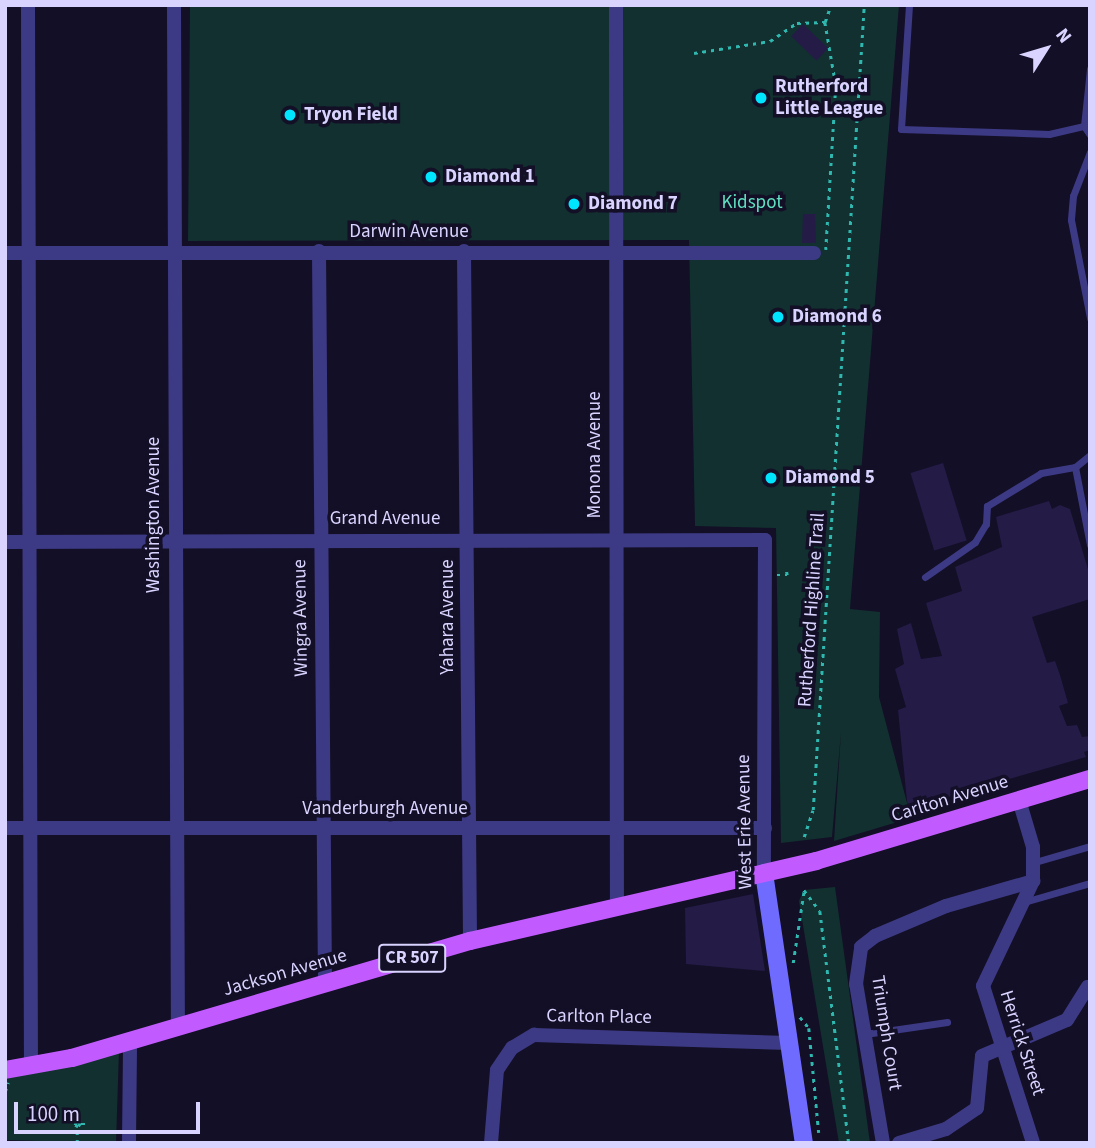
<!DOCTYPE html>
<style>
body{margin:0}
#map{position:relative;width:1095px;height:1148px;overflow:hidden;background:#130f26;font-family:"Source Sans 3",sans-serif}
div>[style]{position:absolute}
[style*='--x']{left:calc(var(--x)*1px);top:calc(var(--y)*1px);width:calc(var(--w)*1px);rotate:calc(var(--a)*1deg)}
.green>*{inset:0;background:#12302f}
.building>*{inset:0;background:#241b47;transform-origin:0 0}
.path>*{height:2.5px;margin-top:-1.25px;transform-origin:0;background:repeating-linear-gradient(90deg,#2fb8b0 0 3.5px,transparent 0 8.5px)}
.lane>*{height:7px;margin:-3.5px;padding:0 3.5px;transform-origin:3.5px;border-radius:3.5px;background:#3d3a85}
.street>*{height:14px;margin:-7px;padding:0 7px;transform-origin:7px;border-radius:7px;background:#3d3a85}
.secondary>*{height:18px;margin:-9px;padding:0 9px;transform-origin:9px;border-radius:9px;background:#6f6bff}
.primary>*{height:18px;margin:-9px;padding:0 9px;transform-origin:9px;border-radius:9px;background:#c25bff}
.dots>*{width:19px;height:19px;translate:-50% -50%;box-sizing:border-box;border:4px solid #130f26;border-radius:50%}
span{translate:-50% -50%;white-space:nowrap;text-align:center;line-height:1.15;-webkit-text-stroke:7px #130f26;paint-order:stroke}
.shield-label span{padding:2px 5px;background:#130f26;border:2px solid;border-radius:5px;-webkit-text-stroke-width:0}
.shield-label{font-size:18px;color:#d9d4ff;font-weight:700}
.poi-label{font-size:19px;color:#d9d4ff;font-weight:700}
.left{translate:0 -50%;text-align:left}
.park-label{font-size:19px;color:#5fe0c0}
.street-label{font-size:19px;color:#d9d4ff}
.frame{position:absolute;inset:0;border:7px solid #d9d4ff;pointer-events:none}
.north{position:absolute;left:1011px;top:14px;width:70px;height:70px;-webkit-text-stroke:5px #130f26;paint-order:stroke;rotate:53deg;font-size:19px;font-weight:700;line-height:28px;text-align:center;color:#d9d4ff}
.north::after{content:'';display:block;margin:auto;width:24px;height:32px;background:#d9d4ff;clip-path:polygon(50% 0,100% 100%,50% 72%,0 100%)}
.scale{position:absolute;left:14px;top:1102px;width:186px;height:32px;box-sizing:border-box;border:4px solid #d9d4ff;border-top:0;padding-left:9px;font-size:21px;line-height:24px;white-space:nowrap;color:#d9d4ff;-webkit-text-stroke:5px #130f26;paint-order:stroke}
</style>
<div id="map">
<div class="green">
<i style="clip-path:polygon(190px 5px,899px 5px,850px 609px,880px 612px,879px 697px,911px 818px,834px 841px,841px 732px,832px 837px,781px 843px,776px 528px,695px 526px,689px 240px,188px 241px)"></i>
<i style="clip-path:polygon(835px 887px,870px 1143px,839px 1143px,799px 901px,804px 890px)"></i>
<i style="clip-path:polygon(119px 1050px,116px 1143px,5px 1140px,5px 1079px)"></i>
</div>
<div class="building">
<i style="left:803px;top:24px;width:35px;height:17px;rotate:44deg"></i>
<i style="clip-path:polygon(803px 214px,815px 214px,816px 243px,802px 243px)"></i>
<i style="left:943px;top:463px;width:81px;height:34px;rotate:73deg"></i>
<i style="clip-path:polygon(1049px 501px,1052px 509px,1060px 505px,1070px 509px,1090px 576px,1090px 599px,1032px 617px,1047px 663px,1055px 661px,1060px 675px,1068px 703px,1059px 706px,1067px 726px,1077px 725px,1082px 737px,1090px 736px,1090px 750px,1084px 752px,1086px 757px,985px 786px,986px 795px,962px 803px,958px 794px,908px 811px,898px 710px,906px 707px,895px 669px,904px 664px,897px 629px,911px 623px,921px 659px,942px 656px,926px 603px,962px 591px,955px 567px,1002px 547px,996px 517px)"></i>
<i style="clip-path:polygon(753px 894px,765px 971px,686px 964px,685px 908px)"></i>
</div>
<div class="path">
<i style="--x:825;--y:22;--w:18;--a:-71"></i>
<i style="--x:694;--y:53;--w:77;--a:-9"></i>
<i style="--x:770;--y:41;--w:32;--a:-34"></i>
<i style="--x:797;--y:23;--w:28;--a:-2"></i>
<i style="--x:825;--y:22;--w:65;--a:80.2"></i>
<i style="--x:836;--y:86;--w:164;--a:93.5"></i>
<i style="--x:777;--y:575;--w:10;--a:0"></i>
<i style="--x:787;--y:575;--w:5;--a:-101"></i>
<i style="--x:804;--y:837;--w:28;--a:-72"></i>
<i style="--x:813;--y:810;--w:807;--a:-86.37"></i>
<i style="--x:804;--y:890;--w:26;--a:53"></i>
<i style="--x:820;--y:911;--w:234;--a:82.9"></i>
<i style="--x:793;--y:963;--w:74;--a:-81.4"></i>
<i style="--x:800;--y:1017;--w:14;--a:51"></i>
<i style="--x:809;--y:1028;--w:105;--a:84.6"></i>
<i style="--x:5;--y:1092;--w:10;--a:-73"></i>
<i style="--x:76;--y:1121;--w:5;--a:22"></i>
<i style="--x:81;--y:1123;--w:5;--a:127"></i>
<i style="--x:78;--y:1127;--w:4;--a:-146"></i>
<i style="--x:75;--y:1125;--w:4;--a:-76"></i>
<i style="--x:81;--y:1124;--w:9;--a:0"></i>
<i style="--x:77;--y:1143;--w:14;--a:-90"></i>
</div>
<div class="lane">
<i style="--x:909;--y:5;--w:124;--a:93.7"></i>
<i style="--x:901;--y:129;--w:148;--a:1.9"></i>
<i style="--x:1049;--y:134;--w:36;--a:-13"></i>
<i style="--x:1090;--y:69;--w:57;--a:96"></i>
<i style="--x:1084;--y:126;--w:11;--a:56"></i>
<i style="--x:1090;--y:152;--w:47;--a:111.1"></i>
<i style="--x:1073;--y:196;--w:24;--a:95"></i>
<i style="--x:1071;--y:220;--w:100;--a:79"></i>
<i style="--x:1090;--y:455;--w:19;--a:141"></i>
<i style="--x:1075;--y:467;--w:79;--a:79.1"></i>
<i style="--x:925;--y:577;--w:61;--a:-35"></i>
<i style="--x:975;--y:542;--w:21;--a:-59"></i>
<i style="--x:986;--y:524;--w:18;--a:-87"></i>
<i style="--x:987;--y:506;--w:63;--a:-31.4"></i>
<i style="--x:1041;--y:473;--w:35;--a:-10"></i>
<i style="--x:1035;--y:862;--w:57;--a:-16.2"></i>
<i style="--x:1024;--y:902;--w:69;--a:-16.1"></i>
<i style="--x:865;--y:1034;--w:83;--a:-8.3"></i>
</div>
<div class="street">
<i style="--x:28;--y:5;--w:1062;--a:89.84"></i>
<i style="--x:174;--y:5;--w:1020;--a:89.78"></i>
<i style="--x:616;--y:5;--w:901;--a:89.94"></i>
<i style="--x:319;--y:251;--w:733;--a:89.53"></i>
<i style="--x:464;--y:251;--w:690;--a:89.5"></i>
<i style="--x:5;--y:253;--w:809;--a:0"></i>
<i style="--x:5;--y:542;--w:760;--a:-0.15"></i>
<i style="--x:765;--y:540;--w:333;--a:90.2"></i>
<i style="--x:1019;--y:800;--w:49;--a:73.4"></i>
<i style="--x:1033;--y:847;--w:34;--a:90"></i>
<i style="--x:1033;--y:881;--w:116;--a:115.5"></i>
<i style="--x:983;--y:986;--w:165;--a:72.3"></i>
<i style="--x:5;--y:828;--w:760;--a:0"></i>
<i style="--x:129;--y:1143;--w:103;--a:-89.4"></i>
<i style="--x:491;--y:1143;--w:73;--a:-85.3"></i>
<i style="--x:497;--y:1070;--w:27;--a:-56"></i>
<i style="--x:512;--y:1048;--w:26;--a:-31"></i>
<i style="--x:534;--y:1035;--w:255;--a:1.8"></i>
<i style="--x:883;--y:1143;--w:161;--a:-99.6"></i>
<i style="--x:856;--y:984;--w:37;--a:-82"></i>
<i style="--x:861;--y:947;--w:18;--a:-38"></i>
<i style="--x:875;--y:936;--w:77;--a:-22.9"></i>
<i style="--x:946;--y:906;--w:91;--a:-16"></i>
<i style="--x:899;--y:1143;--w:49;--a:-16.6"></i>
<i style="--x:946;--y:1129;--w:37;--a:-34"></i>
<i style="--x:977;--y:1108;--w:52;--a:-84.5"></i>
<i style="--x:982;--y:1056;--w:92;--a:-23"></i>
<i style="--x:1067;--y:1020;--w:39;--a:-58"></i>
</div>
<div class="secondary">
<i style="--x:764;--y:873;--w:273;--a:81.6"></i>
</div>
<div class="primary">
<i style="--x:5;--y:1070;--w:68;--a:-10.2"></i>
<i style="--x:72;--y:1058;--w:415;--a:-16.4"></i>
<i style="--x:470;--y:941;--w:355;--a:-13"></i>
<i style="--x:816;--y:861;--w:286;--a:-16.7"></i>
</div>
<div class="dots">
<i style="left:761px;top:98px;background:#00e5ff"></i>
<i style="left:290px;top:115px;background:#00e5ff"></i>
<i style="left:431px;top:177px;background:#00e5ff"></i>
<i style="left:574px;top:204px;background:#00e5ff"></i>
<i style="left:778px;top:317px;background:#00e5ff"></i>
<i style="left:771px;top:478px;background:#00e5ff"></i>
</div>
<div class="shield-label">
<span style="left:412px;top:958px">CR 507</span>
</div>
<div class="poi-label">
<span class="left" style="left:775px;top:98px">Rutherford<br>Little League</span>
<span class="left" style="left:304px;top:115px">Tryon Field</span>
<span class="left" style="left:445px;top:177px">Diamond 1</span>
<span class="left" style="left:588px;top:204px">Diamond 7</span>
<span class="left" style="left:792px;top:317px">Diamond 6</span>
<span class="left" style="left:785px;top:478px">Diamond 5</span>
</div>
<div class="park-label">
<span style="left:752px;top:203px">Kidspot</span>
</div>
<div class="street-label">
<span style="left:409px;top:232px">Darwin Avenue</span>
<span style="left:595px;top:455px;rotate:-90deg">Monona Avenue</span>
<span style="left:154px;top:515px;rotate:-90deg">Washington Avenue</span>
<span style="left:385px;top:519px">Grand Avenue</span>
<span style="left:812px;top:610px;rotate:-86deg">Rutherford Highline Trail</span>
<span style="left:448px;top:617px;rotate:-90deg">Yahara Avenue</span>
<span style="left:301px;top:618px;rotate:-91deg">Wingra Avenue</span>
<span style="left:950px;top:799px;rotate:-17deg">Carlton Avenue</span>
<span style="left:385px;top:809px">Vanderburgh Avenue</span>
<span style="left:745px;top:822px;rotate:-91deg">West Erie Avenue</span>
<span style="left:285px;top:973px;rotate:-16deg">Jackson Avenue</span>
<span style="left:599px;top:1017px;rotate:1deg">Carlton Place</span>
<span style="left:886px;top:1033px;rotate:81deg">Triumph Court</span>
<span style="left:1022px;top:1043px;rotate:72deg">Herrick Street</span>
</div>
<div class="frame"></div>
<div class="north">N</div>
<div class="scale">100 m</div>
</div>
